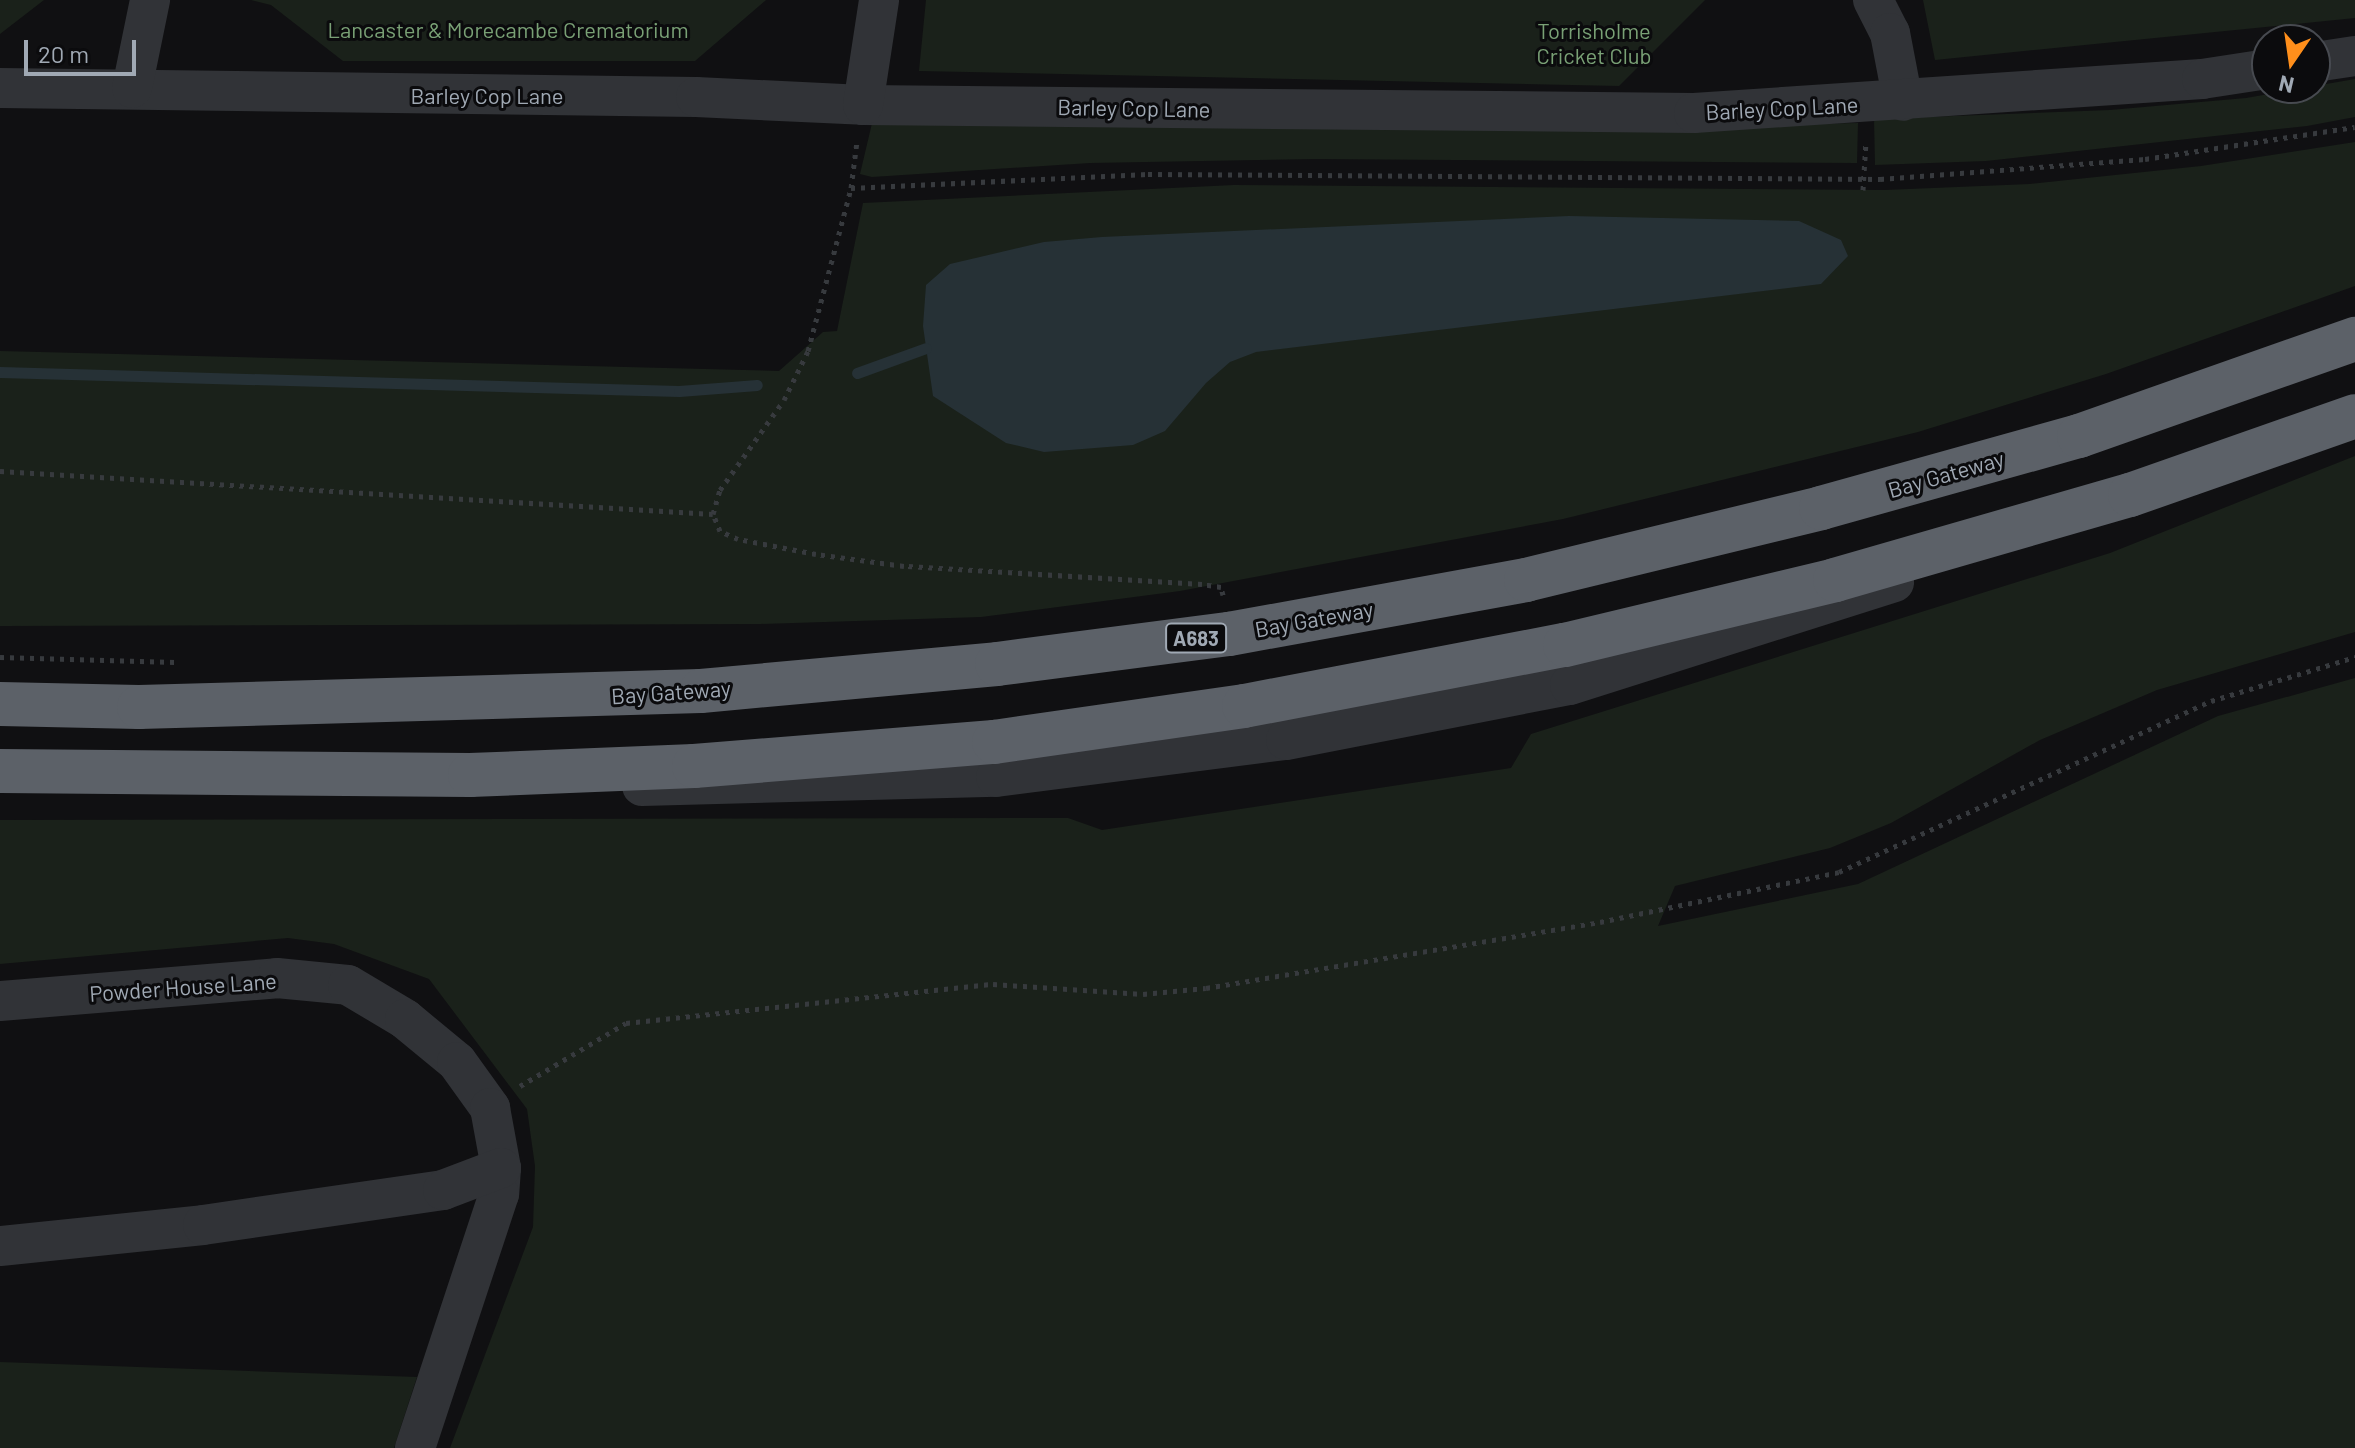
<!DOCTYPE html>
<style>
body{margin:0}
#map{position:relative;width:2355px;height:1448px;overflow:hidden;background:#101012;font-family:Barlow,sans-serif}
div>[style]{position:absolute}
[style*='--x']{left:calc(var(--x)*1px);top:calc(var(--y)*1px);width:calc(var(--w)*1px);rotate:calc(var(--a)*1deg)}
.green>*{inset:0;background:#1a211a}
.water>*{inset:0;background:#263136}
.stream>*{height:11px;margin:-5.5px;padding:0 5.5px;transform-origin:5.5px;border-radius:5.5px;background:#263136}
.path>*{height:5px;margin-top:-2.5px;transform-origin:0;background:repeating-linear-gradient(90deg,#373a3e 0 4px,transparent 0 10px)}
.minor>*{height:40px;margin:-20px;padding:0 20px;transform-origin:20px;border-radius:20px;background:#313337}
.highway>*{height:44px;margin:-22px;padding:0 22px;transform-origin:22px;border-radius:22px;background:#5c6168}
span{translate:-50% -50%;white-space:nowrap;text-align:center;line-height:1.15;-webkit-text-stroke:6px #0b0b0d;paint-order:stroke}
.shield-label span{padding:2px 6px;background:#0b0b0d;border:2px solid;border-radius:6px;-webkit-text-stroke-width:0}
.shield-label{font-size:20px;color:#a0a9b4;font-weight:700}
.park-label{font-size:22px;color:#79a075}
.street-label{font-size:22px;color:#a0a9b4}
.north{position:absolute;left:2251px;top:24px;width:80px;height:80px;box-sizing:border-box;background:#0b0b0d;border:2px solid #474a50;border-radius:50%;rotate:193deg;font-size:22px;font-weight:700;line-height:32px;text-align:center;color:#a0a9b4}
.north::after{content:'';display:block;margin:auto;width:28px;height:36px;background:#ff8f1b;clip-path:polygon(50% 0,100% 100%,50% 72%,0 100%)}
.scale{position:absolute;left:24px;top:40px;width:112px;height:36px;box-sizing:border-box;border:4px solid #a0a9b4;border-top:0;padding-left:10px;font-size:24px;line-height:28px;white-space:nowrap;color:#a0a9b4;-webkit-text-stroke:6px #0b0b0d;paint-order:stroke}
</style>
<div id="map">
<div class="green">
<i style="clip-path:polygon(0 0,44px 0,0 34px)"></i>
<i style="clip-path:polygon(251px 0,766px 0,695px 61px,343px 61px,271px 5px)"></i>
<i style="clip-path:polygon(926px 0,1705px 0,1619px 86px,919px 71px)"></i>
<i style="clip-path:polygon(1923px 0,2355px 0,2355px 18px,1935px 60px)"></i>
<i style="clip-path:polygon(2355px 79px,2355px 117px,2307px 126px,1986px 161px,1875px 165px,1874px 119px,2110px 110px,2246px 98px)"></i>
<i style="clip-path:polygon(873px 119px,1600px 129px,1858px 123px,1857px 163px,1316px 159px,1090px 163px,872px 177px,860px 174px)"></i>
<i style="clip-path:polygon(2355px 142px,2355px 286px,2106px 374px,1918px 432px,1563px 519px,1180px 591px,981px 617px,760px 624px,0 626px,0 351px,779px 371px,823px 332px,837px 331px,863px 203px,1234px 185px,1885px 190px,2030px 184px,2201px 166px)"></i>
<i style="clip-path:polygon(2355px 456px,2355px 632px,2157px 690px,2040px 740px,1891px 823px,1830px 848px,1675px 886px,1658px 926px,1858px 884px,2218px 716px,2355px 678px,2355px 1448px,450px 1448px,533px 1227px,535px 1166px,527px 1109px,429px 979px,334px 944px,288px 938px,0 964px,0 820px,1068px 818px,1102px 830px,1511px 768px,1531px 734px,2110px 553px)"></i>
<i style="clip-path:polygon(0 1362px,417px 1377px,394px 1448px,0 1448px)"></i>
</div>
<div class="water">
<i style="clip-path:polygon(1569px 216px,1799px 221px,1841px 240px,1848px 256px,1821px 284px,1256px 352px,1230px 362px,1206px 383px,1165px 431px,1133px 445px,1044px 452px,1006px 443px,933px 396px,923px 326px,926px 285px,950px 264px,1044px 242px,1102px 237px)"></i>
</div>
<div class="stream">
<i style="--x:0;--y:372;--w:679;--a:1.6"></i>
<i style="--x:679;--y:391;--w:78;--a:-4.4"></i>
<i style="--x:857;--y:373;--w:73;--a:-19.9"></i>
</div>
<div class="path">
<i style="--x:851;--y:188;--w:47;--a:-82.7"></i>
<i style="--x:1863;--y:190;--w:49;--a:-86.5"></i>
<i style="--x:0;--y:471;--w:714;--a:3.45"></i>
<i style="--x:1223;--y:595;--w:8;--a:-104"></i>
<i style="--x:1221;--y:587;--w:19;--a:-171"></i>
<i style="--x:1202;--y:584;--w:299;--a:-176.5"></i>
<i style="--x:904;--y:566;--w:89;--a:-172.2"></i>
<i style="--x:816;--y:554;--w:79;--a:-169.1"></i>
<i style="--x:738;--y:539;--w:20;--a:-156"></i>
<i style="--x:720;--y:531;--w:18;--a:-112"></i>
<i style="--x:713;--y:514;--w:25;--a:-74"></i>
<i style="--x:720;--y:490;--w:110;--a:-54.6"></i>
<i style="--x:784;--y:400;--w:55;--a:-63.9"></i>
<i style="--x:808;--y:351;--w:169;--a:-75.2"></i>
<i style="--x:851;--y:188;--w:297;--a:-2.7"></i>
<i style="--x:1148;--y:174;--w:732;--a:0.39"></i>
<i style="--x:1880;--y:179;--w:266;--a:-4.3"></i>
<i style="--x:2145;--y:159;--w:212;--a:-8.7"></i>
<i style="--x:0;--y:657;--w:175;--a:1.6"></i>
<i style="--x:520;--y:1086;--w:123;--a:-30.7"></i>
<i style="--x:626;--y:1023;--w:369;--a:-6.1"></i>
<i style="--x:993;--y:984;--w:150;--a:3.8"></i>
<i style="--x:1143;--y:994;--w:63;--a:-5.4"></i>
<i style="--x:1206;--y:988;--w:399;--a:-9.5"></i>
<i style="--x:1600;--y:922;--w:244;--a:-11.8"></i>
<i style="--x:1839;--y:872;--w:409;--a:-24.7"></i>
<i style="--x:2211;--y:701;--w:151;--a:-17"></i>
</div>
<div class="minor">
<i style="--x:1873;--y:0;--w:37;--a:63"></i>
<i style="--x:1890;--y:33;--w:69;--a:79.2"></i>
<i style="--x:2315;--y:62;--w:40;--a:-8.5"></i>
<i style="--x:0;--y:88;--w:696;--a:0.74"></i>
<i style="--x:696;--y:97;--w:167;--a:2.7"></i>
<i style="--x:863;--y:105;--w:831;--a:0.55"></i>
<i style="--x:1694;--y:113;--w:509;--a:-3.83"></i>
<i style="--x:2202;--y:79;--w:66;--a:-8.7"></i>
<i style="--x:132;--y:88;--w:90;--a:-78.4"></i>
<i style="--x:863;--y:105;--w:106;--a:-81.3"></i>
<i style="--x:642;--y:786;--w:354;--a:-1.5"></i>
<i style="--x:996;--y:777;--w:292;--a:-7.3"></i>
<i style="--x:1286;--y:740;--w:289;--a:-11"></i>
<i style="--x:1570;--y:685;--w:340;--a:-17.6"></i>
<i style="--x:0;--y:1001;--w:278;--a:-4.7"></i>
<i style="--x:277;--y:978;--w:71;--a:5.6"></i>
<i style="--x:348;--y:985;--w:66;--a:30.8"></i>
<i style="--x:405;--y:1019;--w:67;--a:39.6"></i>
<i style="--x:457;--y:1062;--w:57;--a:54.3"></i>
<i style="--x:490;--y:1108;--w:61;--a:79.6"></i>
<i style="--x:501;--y:1168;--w:26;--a:94"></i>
<i style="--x:499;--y:1194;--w:268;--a:108.3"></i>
<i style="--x:0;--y:1246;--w:204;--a:-5.9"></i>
<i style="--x:203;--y:1225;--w:243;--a:-8.3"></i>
<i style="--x:443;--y:1190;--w:62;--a:-20.8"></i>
</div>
<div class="highway">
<i style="--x:0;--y:704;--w:139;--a:1.2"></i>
<i style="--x:139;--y:707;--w:562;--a:-1.63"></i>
<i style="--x:701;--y:691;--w:297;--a:-5.2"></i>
<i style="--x:997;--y:664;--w:234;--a:-7.4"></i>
<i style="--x:1229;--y:634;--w:302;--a:-10.3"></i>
<i style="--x:1526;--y:580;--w:304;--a:-13.7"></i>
<i style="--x:1821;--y:508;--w:268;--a:-15.6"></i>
<i style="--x:2079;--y:436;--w:293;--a:-19.4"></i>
<i style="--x:0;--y:771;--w:470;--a:0.5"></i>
<i style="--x:470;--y:775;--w:224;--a:-2.3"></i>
<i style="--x:694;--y:766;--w:301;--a:-4.6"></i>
<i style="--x:994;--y:742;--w:253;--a:-8.2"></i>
<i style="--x:1244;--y:706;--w:327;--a:-10.8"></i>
<i style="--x:1565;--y:645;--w:278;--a:-13.5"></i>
<i style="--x:1835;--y:580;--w:307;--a:-16.1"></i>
<i style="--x:2130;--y:495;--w:238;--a:-19.3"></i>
</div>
<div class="shield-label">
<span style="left:1196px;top:638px">A683</span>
</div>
<div class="park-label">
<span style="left:508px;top:30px">Lancaster &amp; Morecambe Crematorium</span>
<span style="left:1594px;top:43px">Torrisholme<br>Cricket Club</span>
</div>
<div class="street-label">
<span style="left:487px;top:96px">Barley Cop Lane</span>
<span style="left:1134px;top:108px;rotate:1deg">Barley Cop Lane</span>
<span style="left:1782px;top:108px;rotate:-3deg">Barley Cop Lane</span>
<span style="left:1946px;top:474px;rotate:-16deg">Bay Gateway</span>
<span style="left:1314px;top:619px;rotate:-10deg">Bay Gateway</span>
<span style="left:671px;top:692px;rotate:-4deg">Bay Gateway</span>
<span style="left:183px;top:987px;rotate:-4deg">Powder House Lane</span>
</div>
<div class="north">N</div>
<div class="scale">20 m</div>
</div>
